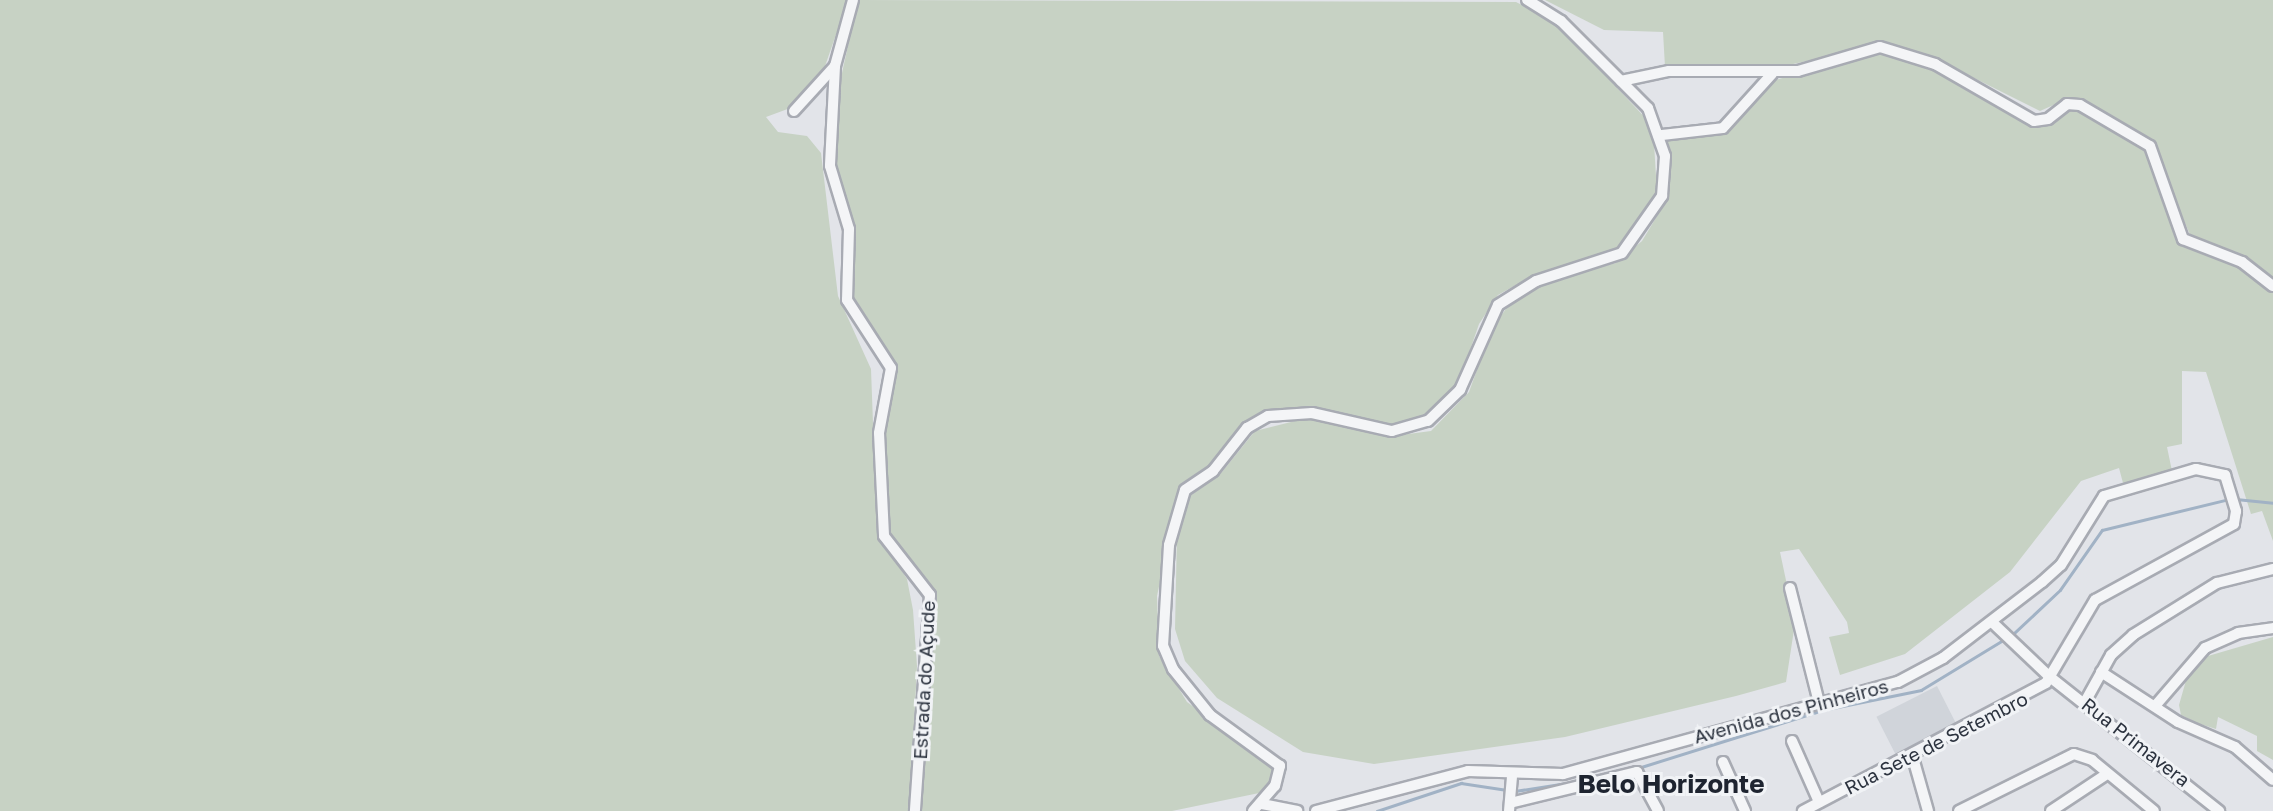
<!DOCTYPE html>
<meta charset="utf-8">
<style>
body{margin:0}
#map{position:relative;width:2273px;height:811px;overflow:hidden;background:#e2e4e9;font-family:"Golos Text",sans-serif}
div>[style]{position:absolute}
[style*='--x']{left:calc(var(--x)*1px);top:calc(var(--y)*1px);width:calc(var(--w)*1px);rotate:calc(var(--a)*1deg)}
.built>*{inset:0;background:#d0d4da;transform-origin:0 0}
.green>*{inset:0;background:#c7d2c4}
.stream>*{height:2.5px;margin:-1.25px;padding:0 1.25px;transform-origin:1.25px;border-radius:1.25px;background:#a1b2c5}
.roads{filter:drop-shadow(2px 0 #a8abb3) drop-shadow(-2px 0 #a8abb3) drop-shadow(0 2px #a8abb3) drop-shadow(0 -2px #a8abb3)}
.street>*{height:10px;margin:-5px;padding:0 5px;transform-origin:5px;border-radius:5px;background:#f4f5f7}
span{translate:-50% -50%;white-space:nowrap;text-align:center;line-height:1.15;-webkit-text-stroke:6px #f1f3f6;paint-order:stroke}
.street-label{font-size:19px;color:#2c333f}
.district-label{font-size:26px;color:#1e2430;font-weight:700}
</style>
<div id="map">
<div class="built">
<i style="left:1937px;top:686px;width:42px;height:68px;rotate:63deg"></i>
</div>
<div class="green">
<i style="clip-path:polygon(0 0,848px 0,824px 69px,793px 107px,766px 117px,778px 132px,807px 136px,821px 153px,838px 296px,871px 369px,877px 532px,907px 579px,913px 610px,917px 666px,910px 811px,0 811px)"></i>
<i style="clip-path:polygon(858px 0,1516px 2px,1554px 21px,1653px 126px,1657px 193px,1624px 246px,1532px 276px,1498px 295px,1479px 324px,1457px 388px,1430px 417px,1390px 428px,1269px 413px,1178px 496px,1157px 596px,1159px 656px,1187px 702px,1275px 766px,1264px 792px,1172px 811px,921px 811px,934px 600px,926px 578px,900px 553px,887px 528px,881px 447px,895px 369px,850px 295px,853px 228px,834px 167px,835px 105px)"></i>
<i style="clip-path:polygon(1545px 0,2273px 0,2273px 281px,2191px 237px,2150px 141px,2081px 101px,2067px 99px,2040px 111px,1924px 53px,1880px 45px,1784px 66px,1665px 67px,1663px 32px,1604px 30px)"></i>
<i style="clip-path:polygon(1882px 51px,1916px 58px,2029px 122px,2072px 106px,2150px 151px,2175px 229px,2273px 289px,2273px 541px,2262px 511px,2251px 514px,2206px 372px,2182px 371px,2182px 444px,2167px 447px,2172px 471px,2123px 483px,2119px 468px,2081px 481px,2010px 572px,1905px 654px,1840px 675px,1829px 637px,1849px 633px,1847px 622px,1799px 549px,1780px 552px,1795px 623px,1786px 682px,1736px 696px,1565px 737px,1374px 764px,1303px 752px,1217px 698px,1185px 661px,1175px 629px,1177px 533px,1190px 496px,1222px 472px,1255px 431px,1307px 418px,1386px 437px,1431px 431px,1469px 392px,1492px 328px,1511px 302px,1548px 281px,1616px 263px,1642px 241px,1668px 198px,1667px 139px,1728px 132px,1775px 80px)"></i>
<i style="clip-path:polygon(2273px 637px,2273px 760px,2257px 751px,2257px 736px,2218px 717px,2216px 729px,2197px 723px,2181px 715px,2179px 705px,2187px 677px,2208px 656px)"></i>
</div>
<div class="stream">
<i style="--x:2236;--y:499;--w:37;--a:6"></i>
<i style="--x:2011;--y:636;--w:67;--a:-43.2"></i>
<i style="--x:2060;--y:590;--w:73;--a:-55"></i>
<i style="--x:2102;--y:530;--w:131;--a:-13.7"></i>
<i style="--x:1638;--y:768;--w:194;--a:-17.4"></i>
<i style="--x:1823;--y:710;--w:100;--a:-11.5"></i>
<i style="--x:1921;--y:690;--w:98;--a:-31.3"></i>
<i style="--x:1515;--y:791;--w:60;--a:-8.7"></i>
<i style="--x:1377;--y:811;--w:89;--a:-18.4"></i>
<i style="--x:1461;--y:783;--w:48;--a:8.5"></i>
</div>
<div class="roads">
<div class="street">
<i style="--x:853;--y:0;--w:68;--a:105.3"></i>
<i style="--x:835;--y:66;--w:100;--a:92.9"></i>
<i style="--x:830;--y:166;--w:66;--a:73.2"></i>
<i style="--x:849;--y:229;--w:71;--a:91.6"></i>
<i style="--x:847;--y:300;--w:81;--a:57.1"></i>
<i style="--x:891;--y:368;--w:66;--a:100.5"></i>
<i style="--x:879;--y:433;--w:103;--a:87.2"></i>
<i style="--x:884;--y:536;--w:75;--a:52.1"></i>
<i style="--x:930;--y:595;--w:217;--a:94"></i>
<i style="--x:1621;--y:81;--w:49;--a:-11.8"></i>
<i style="--x:1669;--y:71;--w:129;--a:0"></i>
<i style="--x:1798;--y:71;--w:85;--a:-16.3"></i>
<i style="--x:1880;--y:47;--w:58;--a:17.2"></i>
<i style="--x:1935;--y:64;--w:114;--a:29.9"></i>
<i style="--x:2034;--y:121;--w:14;--a:-8"></i>
<i style="--x:2048;--y:119;--w:24;--a:-38"></i>
<i style="--x:2067;--y:104;--w:13;--a:4"></i>
<i style="--x:2080;--y:105;--w:81;--a:30.4"></i>
<i style="--x:2150;--y:146;--w:99;--a:70.5"></i>
<i style="--x:2183;--y:239;--w:63;--a:21.3"></i>
<i style="--x:2242;--y:262;--w:39;--a:38"></i>
<i style="--x:794;--y:111;--w:61;--a:-47.7"></i>
<i style="--x:1662;--y:135;--w:61;--a:-6.5"></i>
<i style="--x:1723;--y:128;--w:73;--a:-47.8"></i>
<i style="--x:1790;--y:588;--w:119;--a:75.8"></i>
<i style="--x:1992;--y:622;--w:80;--a:43.5"></i>
<i style="--x:2050;--y:677;--w:216;--a:38.4"></i>
<i style="--x:2101;--y:672;--w:92;--a:33"></i>
<i style="--x:2178;--y:722;--w:62;--a:23.7"></i>
<i style="--x:2235;--y:747;--w:50;--a:41"></i>
<i style="--x:2085;--y:702;--w:54;--a:-61"></i>
<i style="--x:2111;--y:655;--w:30;--a:-42"></i>
<i style="--x:2133;--y:635;--w:99;--a:-31.8"></i>
<i style="--x:2217;--y:583;--w:58;--a:-14"></i>
<i style="--x:2155;--y:706;--w:77;--a:-49.2"></i>
<i style="--x:2205;--y:648;--w:36;--a:-24"></i>
<i style="--x:2238;--y:633;--w:35;--a:-8"></i>
<i style="--x:1792;--y:741;--w:67;--a:66.1"></i>
<i style="--x:1913;--y:758;--w:55;--a:74.2"></i>
<i style="--x:1723;--y:762;--w:54;--a:65.8"></i>
<i style="--x:1510;--y:803;--w:131;--a:-13.7"></i>
<i style="--x:1637;--y:772;--w:44;--a:61.7"></i>
<i style="--x:1262;--y:804;--w:36;--a:11"></i>
<i style="--x:1253;--y:811;--w:33;--a:-49"></i>
<i style="--x:1275;--y:786;--w:21;--a:-76"></i>
<i style="--x:1280;--y:766;--w:87;--a:-143.9"></i>
<i style="--x:1210;--y:715;--w:59;--a:-128.8"></i>
<i style="--x:1173;--y:669;--w:25;--a:-113"></i>
<i style="--x:1163;--y:646;--w:101;--a:-86.6"></i>
<i style="--x:1169;--y:545;--w:57;--a:-73.8"></i>
<i style="--x:1185;--y:490;--w:34;--a:-34"></i>
<i style="--x:1213;--y:471;--w:55;--a:-51.7"></i>
<i style="--x:1247;--y:428;--w:24;--a:-30"></i>
<i style="--x:1268;--y:416;--w:44;--a:-3.9"></i>
<i style="--x:1312;--y:413;--w:82;--a:12.7"></i>
<i style="--x:1392;--y:431;--w:37;--a:-16"></i>
<i style="--x:1428;--y:421;--w:45;--a:-44.1"></i>
<i style="--x:1460;--y:390;--w:93;--a:-65.9"></i>
<i style="--x:1498;--y:305;--w:45;--a:-32.3"></i>
<i style="--x:1536;--y:281;--w:90;--a:-18"></i>
<i style="--x:1622;--y:253;--w:70;--a:-54.9"></i>
<i style="--x:1662;--y:196;--w:40;--a:-85.7"></i>
<i style="--x:1665;--y:156;--w:51;--a:-109.5"></i>
<i style="--x:1648;--y:108;--w:123;--a:-135"></i>
<i style="--x:1561;--y:21;--w:40;--a:-148"></i>
<i style="--x:1316;--y:811;--w:157;--a:-14.7"></i>
<i style="--x:1468;--y:771;--w:95;--a:1.8"></i>
<i style="--x:1563;--y:774;--w:347;--a:-15.4"></i>
<i style="--x:1898;--y:682;--w:51;--a:-28.1"></i>
<i style="--x:1943;--y:658;--w:125;--a:-37.5"></i>
<i style="--x:2042;--y:582;--w:25;--a:-42"></i>
<i style="--x:2061;--y:565;--w:81;--a:-58.1"></i>
<i style="--x:2104;--y:496;--w:96;--a:-16.4"></i>
<i style="--x:2196;--y:469;--w:30;--a:12"></i>
<i style="--x:2225;--y:475;--w:38;--a:73"></i>
<i style="--x:2236;--y:511;--w:13;--a:99"></i>
<i style="--x:2234;--y:524;--w:158;--a:151.3"></i>
<i style="--x:2095;--y:600;--w:96;--a:120.6"></i>
<i style="--x:2046;--y:683;--w:275;--a:152.2"></i>
<i style="--x:1509;--y:811;--w:34;--a:-85"></i>
<i style="--x:1959;--y:811;--w:128;--a:-26.4"></i>
<i style="--x:2074;--y:754;--w:19;--a:18"></i>
<i style="--x:2092;--y:760;--w:80;--a:39.4"></i>
<i style="--x:2051;--y:811;--w:67;--a:-33.5"></i>
</div>
</div>
<div class="street-label">
<span style="left:924px;top:680px;rotate:-87deg">Estrada do Açude</span>
<span style="left:1791px;top:711px;rotate:-15deg">Avenida dos Pinheiros</span>
<span style="left:2136px;top:742px;rotate:38deg">Rua Primavera</span>
<span style="left:1936px;top:743px;rotate:-27deg">Rua Sete de Setembro</span>
</div>
<div class="district-label">
<span style="left:1671px;top:784px">Belo Horizonte</span>
</div>
</div>
